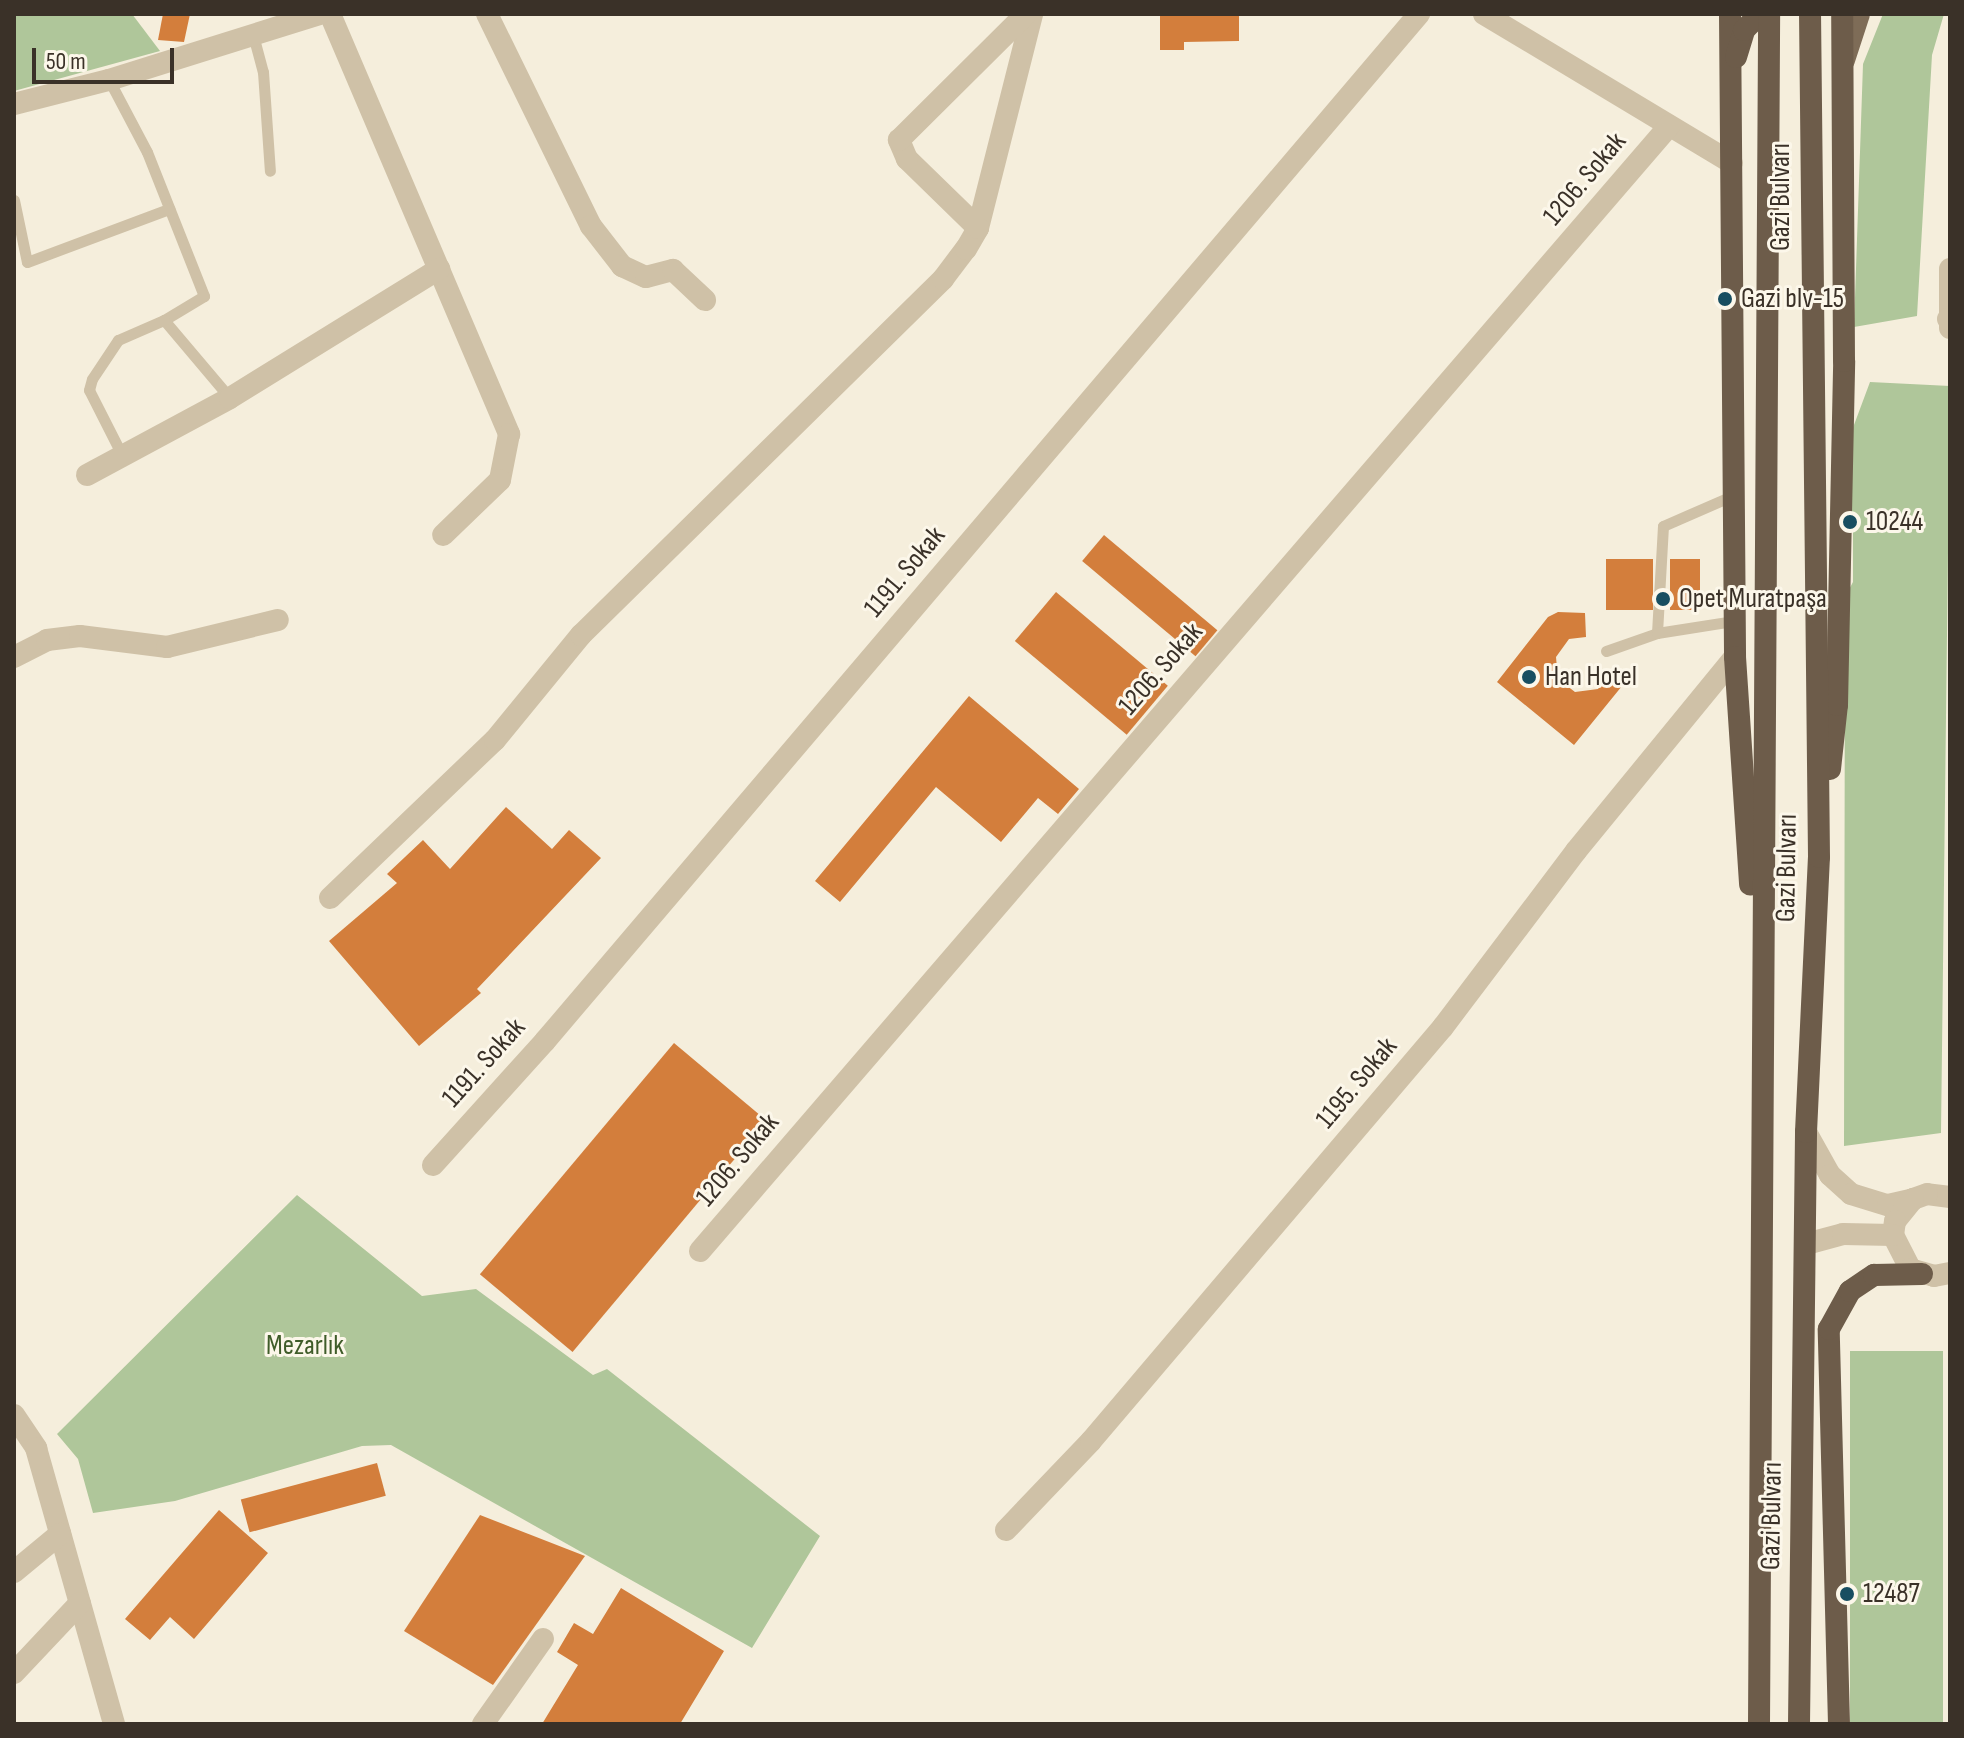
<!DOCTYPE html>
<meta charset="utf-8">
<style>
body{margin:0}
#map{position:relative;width:1964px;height:1738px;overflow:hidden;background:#f5eedc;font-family:"Sofia Sans Condensed",sans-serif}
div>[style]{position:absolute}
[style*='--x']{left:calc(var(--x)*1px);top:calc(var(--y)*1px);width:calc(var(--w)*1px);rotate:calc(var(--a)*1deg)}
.green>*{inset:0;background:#afc69a;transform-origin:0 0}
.building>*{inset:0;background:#d37e3c;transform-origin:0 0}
.service>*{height:11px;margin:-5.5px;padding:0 5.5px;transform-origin:5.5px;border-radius:5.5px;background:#cfc1a7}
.minor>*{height:22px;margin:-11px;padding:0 11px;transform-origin:11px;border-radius:11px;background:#cfc1a7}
.tertiary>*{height:22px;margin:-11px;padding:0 11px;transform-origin:11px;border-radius:11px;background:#cfc1a7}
.primary>*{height:22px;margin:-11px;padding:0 11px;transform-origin:11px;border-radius:11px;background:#7e6c57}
.trunk>*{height:22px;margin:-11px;padding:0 11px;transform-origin:11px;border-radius:11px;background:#6d5c4a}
.dots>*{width:22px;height:22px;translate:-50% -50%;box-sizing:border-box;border:4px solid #fcf7ea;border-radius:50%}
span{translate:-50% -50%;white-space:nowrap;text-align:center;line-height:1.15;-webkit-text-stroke:6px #fcf7ea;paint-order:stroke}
.street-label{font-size:28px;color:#3a3128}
.poi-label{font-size:28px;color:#3a3128}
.left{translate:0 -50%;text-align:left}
.park-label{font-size:28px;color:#3f5c29}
.frame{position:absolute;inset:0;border:16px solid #3a3128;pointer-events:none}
.scale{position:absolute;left:32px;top:48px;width:142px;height:36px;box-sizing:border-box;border:4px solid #3a3128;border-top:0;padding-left:10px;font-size:24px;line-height:28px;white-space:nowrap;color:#3a3128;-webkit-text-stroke:6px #fcf7ea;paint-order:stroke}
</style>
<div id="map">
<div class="green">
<i style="clip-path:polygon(14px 14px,132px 14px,160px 51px,14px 91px)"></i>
<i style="clip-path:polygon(1883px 14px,1944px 14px,1932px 55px,1917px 316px,1854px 327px,1863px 64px)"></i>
<i style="clip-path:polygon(1870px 382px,1950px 386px,1941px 1133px,1844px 1146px,1845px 597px,1853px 582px,1853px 520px,1847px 501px,1851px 433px)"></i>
<i style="clip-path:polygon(297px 1195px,422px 1296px,476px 1289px,593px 1375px,607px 1369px,820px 1536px,752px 1648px,391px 1445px,362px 1446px,175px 1501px,93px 1513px,78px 1459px,57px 1434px)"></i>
<i style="left:1943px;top:1351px;width:373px;height:93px;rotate:90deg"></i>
</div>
<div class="building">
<i style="clip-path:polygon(163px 14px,190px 14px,184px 42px,158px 40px)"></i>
<i style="clip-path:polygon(1160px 14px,1239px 14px,1239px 41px,1184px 42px,1184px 50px,1160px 50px)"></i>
<i style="left:1104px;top:535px;width:148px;height:34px;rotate:40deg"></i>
<i style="left:1606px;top:559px;width:47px;height:51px"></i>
<i style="left:1670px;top:559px;width:30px;height:51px"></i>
<i style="left:1056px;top:592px;width:146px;height:64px;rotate:40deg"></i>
<i style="clip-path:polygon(1558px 612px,1585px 613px,1586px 637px,1569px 639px,1556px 657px,1558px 679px,1575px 692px,1598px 689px,1609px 675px,1622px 686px,1574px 745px,1497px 682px,1548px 617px)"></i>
<i style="clip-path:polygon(969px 696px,1079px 789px,1058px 814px,1038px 798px,1001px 842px,936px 787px,840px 902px,815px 881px)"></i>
<i style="clip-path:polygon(506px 807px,552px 849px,569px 830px,601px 858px,477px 989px,481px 993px,419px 1046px,329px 941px,397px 883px,387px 874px,423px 840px,450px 869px)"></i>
<i style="left:674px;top:1043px;width:121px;height:302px;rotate:40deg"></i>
<i style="left:377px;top:1463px;width:34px;height:141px;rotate:75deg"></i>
<i style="clip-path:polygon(219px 1510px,268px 1553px,194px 1639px,170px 1617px,150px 1640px,125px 1619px)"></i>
<i style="clip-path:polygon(480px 1515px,585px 1556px,493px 1685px,404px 1631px)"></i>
<i style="clip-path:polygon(621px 1588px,724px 1651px,680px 1724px,542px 1724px,578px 1665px,557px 1652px,574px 1623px,593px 1634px)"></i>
</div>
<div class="service">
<i style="--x:253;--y:35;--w:38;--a:75"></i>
<i style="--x:263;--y:72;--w:99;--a:86"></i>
<i style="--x:109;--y:80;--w:81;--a:62.2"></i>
<i style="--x:147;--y:152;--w:155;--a:68.4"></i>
<i style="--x:204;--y:296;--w:47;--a:149"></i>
<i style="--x:164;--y:320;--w:102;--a:49.8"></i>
<i style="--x:14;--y:200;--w:63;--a:78.2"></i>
<i style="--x:27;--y:262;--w:152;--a:-20.5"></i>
<i style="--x:123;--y:457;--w:75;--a:-116.9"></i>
<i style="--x:89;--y:390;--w:11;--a:-75"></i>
<i style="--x:92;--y:379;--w:47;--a:-56.3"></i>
<i style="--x:118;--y:340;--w:50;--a:-23.5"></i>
<i style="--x:1657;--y:633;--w:107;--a:-86.8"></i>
<i style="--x:1663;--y:526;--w:77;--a:-23.6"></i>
<i style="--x:1606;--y:651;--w:54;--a:-19.4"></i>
<i style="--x:1657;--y:633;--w:78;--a:-8.9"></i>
</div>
<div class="minor">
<i style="--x:330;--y:14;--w:457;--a:66.9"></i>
<i style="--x:509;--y:434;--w:47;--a:101.1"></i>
<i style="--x:500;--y:480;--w:79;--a:136"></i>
<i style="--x:487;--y:14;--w:236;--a:63.9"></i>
<i style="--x:591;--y:226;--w:51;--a:52.2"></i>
<i style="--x:622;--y:266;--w:26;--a:25"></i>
<i style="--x:646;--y:277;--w:28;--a:-15"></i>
<i style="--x:673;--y:270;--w:44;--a:43.2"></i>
<i style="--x:1484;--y:14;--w:289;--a:31"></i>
<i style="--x:14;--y:104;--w:98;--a:-14.2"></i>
<i style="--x:109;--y:80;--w:220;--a:-17.4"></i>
<i style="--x:978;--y:228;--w:221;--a:-75.8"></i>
<i style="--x:1950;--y:269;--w:59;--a:90"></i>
<i style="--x:87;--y:475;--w:162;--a:-28.3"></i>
<i style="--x:230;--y:398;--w:246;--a:-31.7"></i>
<i style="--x:14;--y:657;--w:37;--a:-27"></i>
<i style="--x:47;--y:640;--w:33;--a:-7"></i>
<i style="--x:80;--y:636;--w:88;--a:7.2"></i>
<i style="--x:167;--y:647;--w:114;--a:-13.7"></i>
<i style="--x:330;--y:898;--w:228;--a:-43.8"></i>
<i style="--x:495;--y:740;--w:136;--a:-50.7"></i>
<i style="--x:581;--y:635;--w:508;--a:-44.52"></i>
<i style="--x:943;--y:279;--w:38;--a:-53"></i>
<i style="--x:966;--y:249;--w:24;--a:-60"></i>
<i style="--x:978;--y:228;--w:99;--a:-135.8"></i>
<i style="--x:907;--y:159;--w:21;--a:-113"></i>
<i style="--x:899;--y:140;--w:179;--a:-44.8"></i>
<i style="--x:433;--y:1165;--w:167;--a:-47.9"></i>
<i style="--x:545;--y:1041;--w:1349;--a:-49.6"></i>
<i style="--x:700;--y:1251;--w:1485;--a:-49.26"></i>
<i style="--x:14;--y:1415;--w:40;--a:56"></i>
<i style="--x:36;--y:1448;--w:287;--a:74.2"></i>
<i style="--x:1006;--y:1530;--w:123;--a:-46.3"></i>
<i style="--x:1091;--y:1441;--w:543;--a:-49.63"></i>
<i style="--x:1443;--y:1027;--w:221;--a:-52.9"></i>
<i style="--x:1576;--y:851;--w:251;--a:-50.7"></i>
<i style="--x:14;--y:1572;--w:60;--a:-39.6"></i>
<i style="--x:14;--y:1673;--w:96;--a:-46.7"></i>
<i style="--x:483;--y:1724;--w:104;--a:-54.8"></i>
</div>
<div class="tertiary">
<i style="--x:1948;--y:319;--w:2;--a:0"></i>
<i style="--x:1806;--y:1132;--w:49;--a:60.8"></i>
<i style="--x:1830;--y:1175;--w:28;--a:42"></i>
<i style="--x:1851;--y:1194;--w:39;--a:17"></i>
<i style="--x:1888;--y:1205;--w:26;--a:-13"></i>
<i style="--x:1950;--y:1197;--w:23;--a:-173"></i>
<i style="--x:1927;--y:1194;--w:15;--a:160"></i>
<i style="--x:1913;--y:1199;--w:28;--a:129"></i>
<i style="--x:1895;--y:1221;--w:14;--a:98"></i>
<i style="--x:1893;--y:1235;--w:38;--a:63"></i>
<i style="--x:1910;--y:1269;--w:25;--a:16"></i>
<i style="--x:1934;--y:1276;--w:16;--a:-11"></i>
<i style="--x:1806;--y:1244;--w:38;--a:-15"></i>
<i style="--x:1843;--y:1234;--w:50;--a:1.1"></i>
</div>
<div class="primary">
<i style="--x:1844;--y:60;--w:48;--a:-71.9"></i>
</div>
<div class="trunk">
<i style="--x:1730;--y:14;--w:643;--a:89.55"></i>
<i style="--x:1735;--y:657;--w:228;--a:86.2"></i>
<i style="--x:1736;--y:57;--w:28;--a:-73"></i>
<i style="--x:1744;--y:30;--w:23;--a:-45"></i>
<i style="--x:1830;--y:769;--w:64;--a:-83.8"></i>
<i style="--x:1837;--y:705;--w:344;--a:-88.8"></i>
<i style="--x:1844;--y:361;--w:347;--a:-90.3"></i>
<i style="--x:1759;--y:1724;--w:1710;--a:-89.66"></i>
<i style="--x:1799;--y:1724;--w:592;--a:-89.32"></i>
<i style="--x:1806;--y:1132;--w:275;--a:-87.3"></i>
<i style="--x:1819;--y:857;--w:843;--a:-90.61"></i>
<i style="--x:1839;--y:1724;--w:395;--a:-91.5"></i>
<i style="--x:1829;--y:1329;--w:43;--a:-61.1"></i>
<i style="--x:1850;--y:1291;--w:29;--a:-34"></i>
<i style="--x:1874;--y:1275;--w:48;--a:-1.2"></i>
</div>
<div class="dots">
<i style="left:1725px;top:299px;background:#184e61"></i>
<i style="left:1850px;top:522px;background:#184e61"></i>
<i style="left:1663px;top:599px;background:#184e61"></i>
<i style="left:1529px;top:677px;background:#184e61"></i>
<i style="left:1847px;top:1594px;background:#184e61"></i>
</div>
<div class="street-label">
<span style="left:1585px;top:179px;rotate:-50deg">1206. Sokak</span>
<span style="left:1781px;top:197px;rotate:-90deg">Gazi Bulvarı</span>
<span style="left:905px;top:572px;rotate:-50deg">1191. Sokak</span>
<span style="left:1161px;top:669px;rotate:-49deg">1206. Sokak</span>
<span style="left:1787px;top:868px;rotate:-89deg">Gazi Bulvarı</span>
<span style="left:484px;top:1063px;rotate:-48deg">1191. Sokak</span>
<span style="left:1357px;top:1083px;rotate:-50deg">1195. Sokak</span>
<span style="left:738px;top:1160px;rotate:-50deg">1206. Sokak</span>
<span style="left:1772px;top:1516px;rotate:-89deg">Gazi Bulvarı</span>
</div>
<div class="poi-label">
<span class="left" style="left:1741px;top:299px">Gazi blv-15</span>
<span class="left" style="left:1866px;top:522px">10244</span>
<span class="left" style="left:1679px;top:599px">Opet Muratpaşa</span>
<span class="left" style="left:1545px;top:677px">Han Hotel</span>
<span class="left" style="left:1863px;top:1594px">12487</span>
</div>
<div class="park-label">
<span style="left:305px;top:1346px">Mezarlık</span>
</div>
<div class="frame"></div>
<div class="scale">50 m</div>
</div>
